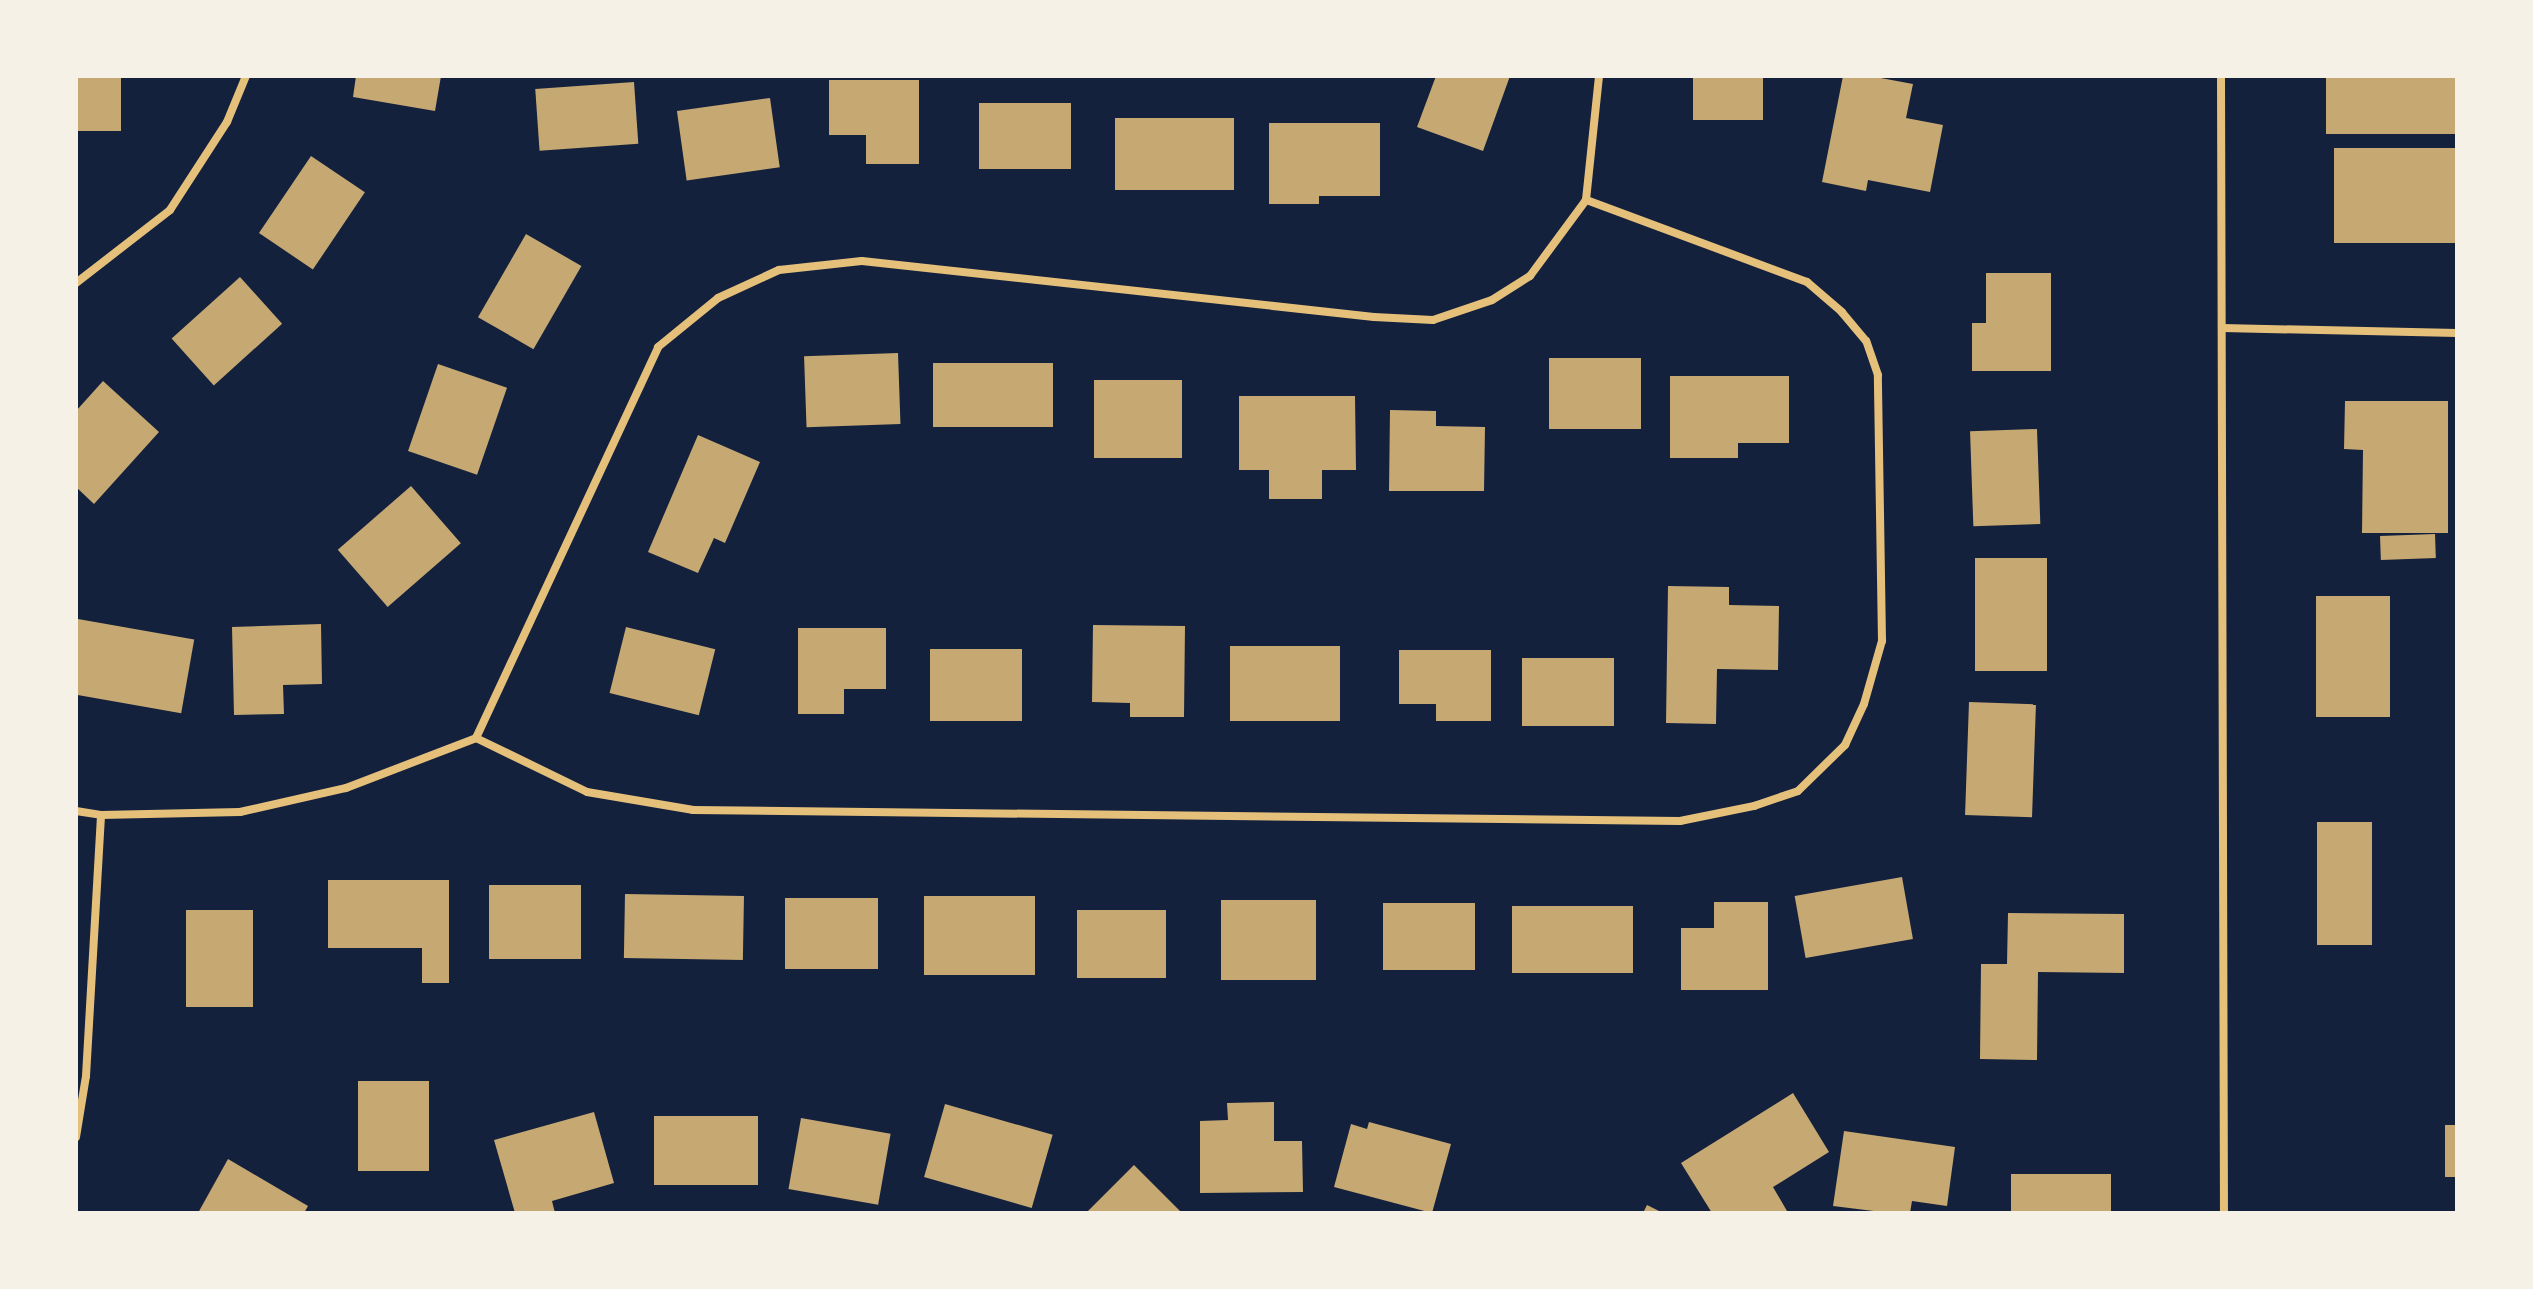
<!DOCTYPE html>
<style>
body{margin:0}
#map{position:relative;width:2533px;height:1289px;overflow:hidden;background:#14213d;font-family:"Public Sans",sans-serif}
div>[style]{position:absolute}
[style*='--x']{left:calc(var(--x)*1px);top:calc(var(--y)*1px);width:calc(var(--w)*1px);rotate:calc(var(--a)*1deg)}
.building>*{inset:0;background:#c6a872;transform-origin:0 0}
.minor>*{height:8px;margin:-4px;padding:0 4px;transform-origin:4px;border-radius:4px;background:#e5c07b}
span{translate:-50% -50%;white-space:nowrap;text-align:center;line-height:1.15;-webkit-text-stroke:6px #f6f1e7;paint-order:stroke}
.frame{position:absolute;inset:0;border:78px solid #f6f1e7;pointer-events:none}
</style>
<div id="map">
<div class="building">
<i style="left:76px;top:76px;width:45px;height:55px"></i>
<i style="clip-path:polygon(356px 76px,441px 76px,435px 111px,353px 97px)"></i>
<i style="clip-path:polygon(1436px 76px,1510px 76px,1483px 151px,1417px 127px)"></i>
<i style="left:1693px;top:76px;width:70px;height:44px"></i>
<i style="clip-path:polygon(1843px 76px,1870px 76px,1913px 84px,1906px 118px,1943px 125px,1930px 192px,1868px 180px,1866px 191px,1822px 182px)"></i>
<i style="left:2326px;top:76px;width:131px;height:58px"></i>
<i style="clip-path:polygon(829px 80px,919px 80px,919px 164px,866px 164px,866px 135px,829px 135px)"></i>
<i style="left:634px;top:82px;width:62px;height:99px;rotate:86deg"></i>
<i style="left:770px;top:98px;width:70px;height:94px;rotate:82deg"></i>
<i style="left:979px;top:103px;width:92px;height:66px"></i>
<i style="left:1115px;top:118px;width:119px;height:72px"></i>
<i style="clip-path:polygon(1269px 123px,1380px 123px,1380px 196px,1319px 196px,1319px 204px,1269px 204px)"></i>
<i style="left:2334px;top:148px;width:123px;height:95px"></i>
<i style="left:311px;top:156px;width:65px;height:93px;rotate:34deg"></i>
<i style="left:526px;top:234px;width:64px;height:96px;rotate:30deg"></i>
<i style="clip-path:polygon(1986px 273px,2051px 273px,2051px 371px,1972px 371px,1972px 323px,1986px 323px)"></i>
<i style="left:240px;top:277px;width:63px;height:92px;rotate:48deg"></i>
<i style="left:898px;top:353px;width:71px;height:94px;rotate:88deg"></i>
<i style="left:1549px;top:358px;width:92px;height:71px"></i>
<i style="left:933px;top:363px;width:120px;height:64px"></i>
<i style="left:438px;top:364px;width:73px;height:92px;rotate:19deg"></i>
<i style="clip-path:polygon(1670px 376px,1789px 376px,1789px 443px,1738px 443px,1738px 458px,1670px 458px)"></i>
<i style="left:1094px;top:380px;width:88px;height:78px"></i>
<i style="clip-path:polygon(103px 381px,159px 432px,94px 504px,76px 487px,76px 411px)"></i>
<i style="clip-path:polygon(1239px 396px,1355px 396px,1356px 470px,1322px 470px,1322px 499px,1269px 499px,1269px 470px,1239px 470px)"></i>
<i style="clip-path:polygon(2345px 401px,2448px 401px,2448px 533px,2362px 533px,2363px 450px,2344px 449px)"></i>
<i style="clip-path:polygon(1390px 410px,1436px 411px,1436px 426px,1485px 427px,1484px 491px,1389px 491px)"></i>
<i style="left:2037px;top:429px;width:95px;height:67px;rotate:88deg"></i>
<i style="clip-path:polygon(698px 435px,760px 462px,725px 543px,714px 538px,698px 573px,648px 552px)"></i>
<i style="left:411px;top:486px;width:76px;height:97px;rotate:49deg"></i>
<i style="left:2435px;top:534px;width:24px;height:55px;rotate:88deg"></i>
<i style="left:1975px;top:558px;width:72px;height:113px"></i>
<i style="clip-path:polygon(1668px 586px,1729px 587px,1729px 605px,1779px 606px,1778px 670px,1717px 669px,1716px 724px,1666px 723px)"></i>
<i style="left:2316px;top:596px;width:74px;height:121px"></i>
<i style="left:78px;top:619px;width:118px;height:75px;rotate:10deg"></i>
<i style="clip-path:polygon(321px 624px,322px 684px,283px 685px,284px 714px,234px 715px,232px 627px)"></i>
<i style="clip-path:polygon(1093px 625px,1185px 626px,1184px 717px,1130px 717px,1130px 703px,1092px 702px)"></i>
<i style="left:626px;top:627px;width:92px;height:68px;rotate:14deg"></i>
<i style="clip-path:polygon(798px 628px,886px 628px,886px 689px,844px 689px,844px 714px,798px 714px)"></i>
<i style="left:1230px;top:646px;width:110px;height:75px"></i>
<i style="left:930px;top:649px;width:92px;height:72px"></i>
<i style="clip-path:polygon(1399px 650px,1491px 650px,1491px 721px,1436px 721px,1436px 704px,1399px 704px)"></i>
<i style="left:1522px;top:658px;width:92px;height:68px"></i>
<i style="left:1969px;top:702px;width:67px;height:113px;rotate:2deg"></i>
<i style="left:2317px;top:822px;width:55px;height:123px"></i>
<i style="left:1902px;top:877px;width:63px;height:109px;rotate:80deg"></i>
<i style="clip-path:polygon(328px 880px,449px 880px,449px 983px,422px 983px,422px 948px,328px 948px)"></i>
<i style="left:489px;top:885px;width:92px;height:74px"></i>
<i style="left:625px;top:894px;width:119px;height:64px;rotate:1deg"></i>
<i style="left:924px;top:896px;width:111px;height:79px"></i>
<i style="left:785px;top:898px;width:93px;height:71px"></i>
<i style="left:1221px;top:900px;width:95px;height:80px"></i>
<i style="clip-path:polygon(1714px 902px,1768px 902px,1768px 990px,1681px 990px,1681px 928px,1714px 928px)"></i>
<i style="left:1383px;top:903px;width:92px;height:67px"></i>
<i style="left:1512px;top:906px;width:121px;height:67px"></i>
<i style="left:186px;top:910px;width:67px;height:97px"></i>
<i style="left:1077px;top:910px;width:89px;height:68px"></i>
<i style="clip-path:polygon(2008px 913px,2124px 914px,2124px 973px,2038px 972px,2037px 1060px,1980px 1059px,1981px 964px,2007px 964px)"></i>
<i style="left:358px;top:1081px;width:71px;height:90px"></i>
<i style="clip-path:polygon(1793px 1093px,1829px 1152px,1773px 1187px,1787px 1211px,1784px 1213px,1712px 1213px,1681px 1163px)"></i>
<i style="clip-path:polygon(1274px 1102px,1274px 1141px,1302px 1141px,1303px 1192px,1200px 1193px,1200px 1121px,1228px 1120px,1227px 1103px)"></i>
<i style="left:945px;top:1104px;width:112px;height:76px;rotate:16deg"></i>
<i style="clip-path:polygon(594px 1112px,614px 1183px,552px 1201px,555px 1213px,515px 1213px,494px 1140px)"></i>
<i style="left:654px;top:1116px;width:104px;height:69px"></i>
<i style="left:801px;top:1118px;width:91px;height:72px;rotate:10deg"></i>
<i style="clip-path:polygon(1369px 1122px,1451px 1144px,1432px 1213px,1334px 1187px,1351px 1124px,1367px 1129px)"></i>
<i style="left:2445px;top:1125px;width:12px;height:52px"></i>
<i style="clip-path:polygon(1844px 1131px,1955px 1147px,1947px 1206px,1912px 1201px,1910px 1213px,1890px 1213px,1833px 1206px)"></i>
<i style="clip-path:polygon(228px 1159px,308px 1206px,304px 1213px,198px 1213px)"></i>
<i style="clip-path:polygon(1134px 1165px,1182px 1213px,1086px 1213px)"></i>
<i style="left:2011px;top:1174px;width:100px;height:39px"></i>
<i style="clip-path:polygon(1647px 1205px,1663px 1213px,1643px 1213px)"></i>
</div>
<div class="minor">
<i style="--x:2221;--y:76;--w:1137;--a:89.85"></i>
<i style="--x:76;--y:283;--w:119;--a:-37.8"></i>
<i style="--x:170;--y:210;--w:105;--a:-57.1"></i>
<i style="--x:227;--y:122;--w:50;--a:-67.6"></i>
<i style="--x:2222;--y:328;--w:235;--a:1.2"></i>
<i style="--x:476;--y:738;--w:123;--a:25.9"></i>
<i style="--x:587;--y:792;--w:108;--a:9.6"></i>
<i style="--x:693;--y:810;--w:987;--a:0.64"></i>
<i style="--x:1680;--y:821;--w:76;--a:-11.5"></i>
<i style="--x:1754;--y:806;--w:46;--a:-18.8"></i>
<i style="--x:1798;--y:791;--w:66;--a:-44.4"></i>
<i style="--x:1845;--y:745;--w:45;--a:-65.1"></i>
<i style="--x:1864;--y:704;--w:66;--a:-74.1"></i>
<i style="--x:1882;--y:641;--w:266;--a:-90.9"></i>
<i style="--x:1878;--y:375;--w:36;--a:-109"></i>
<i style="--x:1866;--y:341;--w:38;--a:-130"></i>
<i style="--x:1842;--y:312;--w:46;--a:-139.4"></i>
<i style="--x:1807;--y:282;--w:236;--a:-159.6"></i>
<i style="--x:76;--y:811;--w:25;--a:9"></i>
<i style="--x:101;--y:815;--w:139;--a:-1.2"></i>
<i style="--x:240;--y:812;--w:109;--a:-12.8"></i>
<i style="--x:346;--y:788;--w:139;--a:-21"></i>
<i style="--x:476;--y:738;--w:431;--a:-65"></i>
<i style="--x:658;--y:347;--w:77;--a:-39.2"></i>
<i style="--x:718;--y:298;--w:67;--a:-24.7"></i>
<i style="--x:779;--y:270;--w:83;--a:-6.2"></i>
<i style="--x:862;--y:261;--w:515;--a:6.24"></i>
<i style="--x:1374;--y:317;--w:59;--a:2.9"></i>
<i style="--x:1433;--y:320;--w:62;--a:-18.7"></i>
<i style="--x:1492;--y:300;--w:45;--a:-32.3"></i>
<i style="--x:1530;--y:276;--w:94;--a:-53.6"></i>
<i style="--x:1586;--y:200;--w:125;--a:-84"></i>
<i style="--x:76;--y:1137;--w:62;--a:-80.7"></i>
<i style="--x:86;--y:1076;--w:261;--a:-86.7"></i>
</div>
<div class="frame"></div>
</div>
